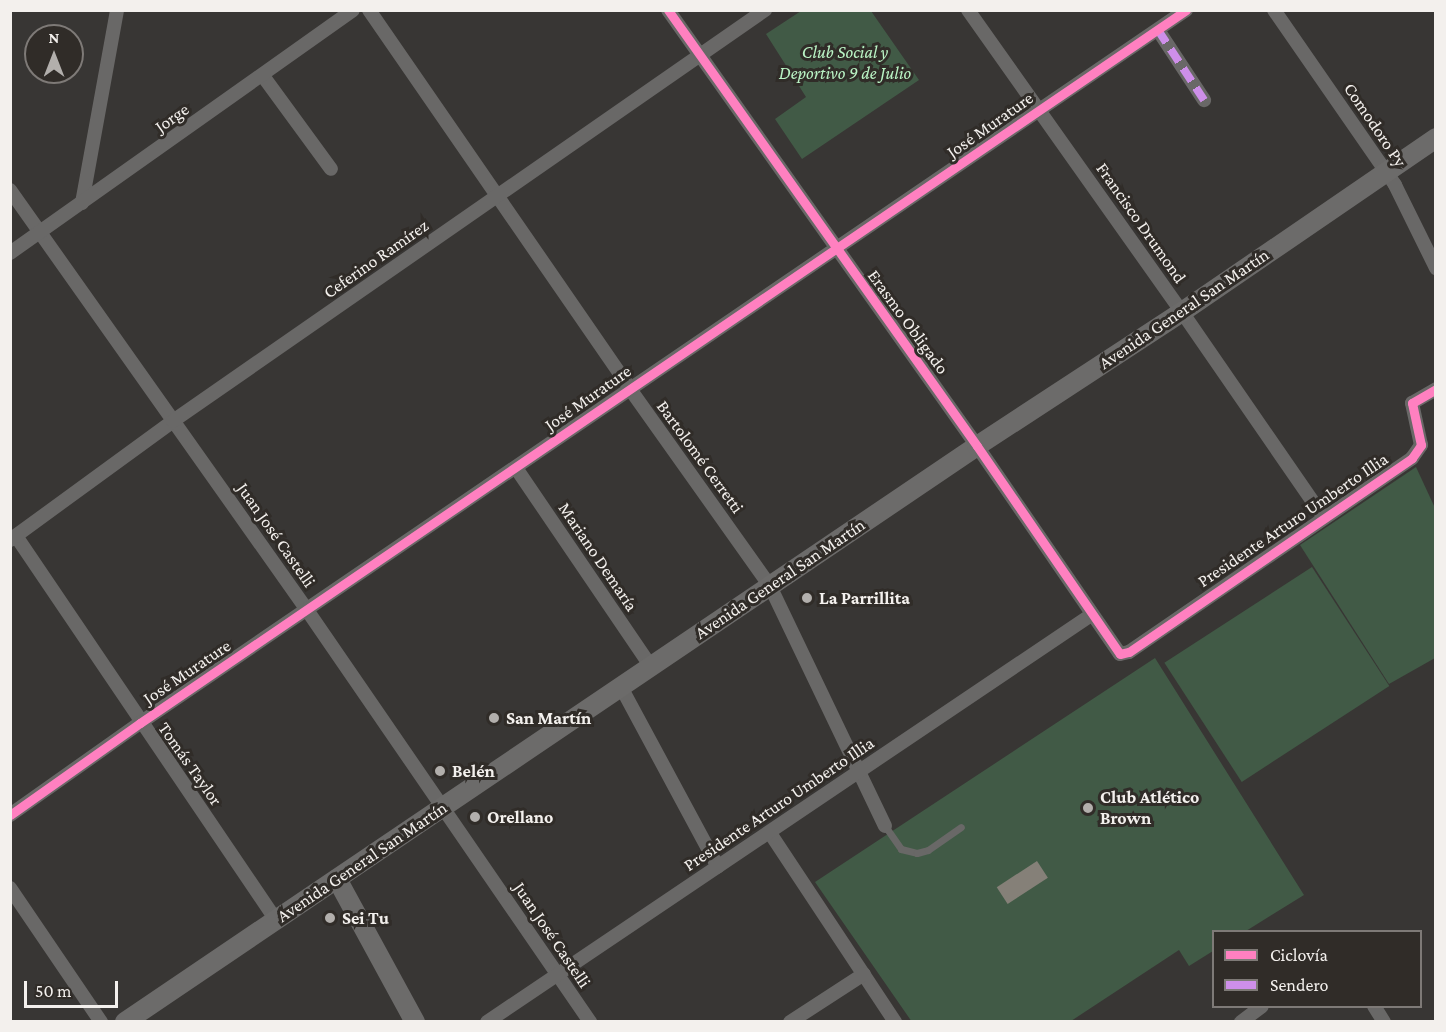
<!DOCTYPE html>
<meta charset="utf-8">
<style>
body{margin:0}
#map{position:relative;width:1446px;height:1032px;overflow:hidden;background:#383634;font-family:"Crimson Pro",serif}
div>[style]{position:absolute}
[style*='--x']{left:calc(var(--x)*1px);top:calc(var(--y)*1px);width:calc(var(--w)*1px);rotate:calc(var(--a)*1deg)}
.green>*{inset:0;background:#415a46;transform-origin:0 0}
.building>*{inset:0;background:#858078;transform-origin:0 0}
.lane>*{height:7px;margin:-3.5px;padding:0 3.5px;transform-origin:3.5px;border-radius:3.5px;background:#696867}
.street>*{height:14px;margin:-7px;padding:0 7px;transform-origin:7px;border-radius:7px;background:#696867}
.secondary>*{height:20px;margin:-10px;padding:0 10px;transform-origin:10px;border-radius:10px;background:#6c6b6a}
.quiet>*{height:8px;margin-top:-4px;transform-origin:0;background:repeating-linear-gradient(90deg,#ce8fe9 0 15px,transparent 0 23px)}
.cycleway>*{height:9px;margin:-4.5px;padding:0 4.5px;transform-origin:4.5px;border-radius:4.5px;background:#ff80c0}
.dots>*{width:16px;height:16px;translate:-50% -50%;box-sizing:border-box;border:3px solid #302c28;border-radius:50%}
span{translate:-50% -50%;white-space:nowrap;text-align:center;line-height:1.15;-webkit-text-stroke:6px #302c28;paint-order:stroke}
.park-label{font-size:18px;color:#baf4c5;font-style:italic}
.street-label{font-size:18px;color:#f3f0ed}
.poi-label{font-size:18px;color:#f3f0ed;font-weight:700}
.left{translate:0 -50%;text-align:left}
.frame{position:absolute;inset:0;border:12px solid #f3f0ed;pointer-events:none}
.legend{position:absolute;left:1212px;top:930px;width:210px;height:78px;box-sizing:border-box;background:#302c28;border:2px solid #7e7a77;margin:0;padding:8px 10px;list-style:none;font-size:18px;color:#f3f0ed}
.legend li{display:flex;align-items:center;gap:12px;height:30px}
.legend b{width:30px;border:2px solid #7e7a77}
.north{position:absolute;left:24px;top:24px;width:60px;height:60px;box-sizing:border-box;background:#302c28;border:2px solid #7e7a77;border-radius:50%;rotate:0deg;font-size:16px;font-weight:700;line-height:24px;text-align:center;color:#f3f0ed}
.north::after{content:'';display:block;margin:auto;width:21px;height:27px;background:#b2afac;clip-path:polygon(50% 0,100% 100%,50% 72%,0 100%)}
.scale{position:absolute;left:24px;top:981px;width:94px;height:27px;box-sizing:border-box;border:3px solid #f3f0ed;border-top:0;padding-left:8px;font-size:18px;line-height:21px;white-space:nowrap;color:#f3f0ed;-webkit-text-stroke:4px #302c28;paint-order:stroke}
</style>
<div id="map">
<div class="green">
<i style="clip-path:polygon(801px 11px,871px 11px,919px 80px,802px 159px,775px 119px,806px 97px,766px 34px)"></i>
<i style="clip-path:polygon(1416px 467px,1435px 508px,1435px 658px,1389px 684px,1300px 545px)"></i>
<i style="left:1312px;top:567px;width:142px;height:176px;rotate:57deg"></i>
<i style="clip-path:polygon(1155px 658px,1304px 895px,1246px 931px,1214px 932px,1213px 951px,1189px 966px,1179px 950px,1071px 1021px,912px 1022px,815px 882px)"></i>
</div>
<div class="building">
<i style="left:1037px;top:861px;width:20px;height:48px;rotate:57deg"></i>
</div>
<div class="lane">
<i style="--x:885;--y:826;--w:28;--a:55"></i>
<i style="--x:901;--y:849;--w:16;--a:14"></i>
<i style="--x:917;--y:853;--w:11;--a:-15"></i>
<i style="--x:928;--y:850;--w:40;--a:-34.9"></i>
</div>
<div class="street">
<i style="--x:369;--y:10;--w:460;--a:55.4"></i>
<i style="--x:630;--y:389;--w:242;--a:54.6"></i>
<i style="--x:770;--y:586;--w:266;--a:64.4"></i>
<i style="--x:668;--y:10;--w:534;--a:54.67"></i>
<i style="--x:977;--y:446;--w:252;--a:55.5"></i>
<i style="--x:1120;--y:654;--w:9;--a:-13"></i>
<i style="--x:1129;--y:652;--w:343;--a:-34.4"></i>
<i style="--x:1412;--y:458;--w:16;--a:-55"></i>
<i style="--x:1421;--y:445;--w:43;--a:-102.1"></i>
<i style="--x:1412;--y:403;--w:28;--a:-30"></i>
<i style="--x:968;--y:10;--w:370;--a:54.7"></i>
<i style="--x:1182;--y:312;--w:250;--a:55.4"></i>
<i style="--x:1274;--y:10;--w:213;--a:55.3"></i>
<i style="--x:1395;--y:185;--w:93;--a:63.7"></i>
<i style="--x:1158;--y:30;--w:84;--a:56.7"></i>
<i style="--x:263;--y:76;--w:115;--a:53.8"></i>
<i style="--x:10;--y:190;--w:514;--a:54.73"></i>
<i style="--x:307;--y:610;--w:500;--a:55.5"></i>
<i style="--x:82;--y:203;--w:196;--a:-79.7"></i>
<i style="--x:10;--y:253;--w:420;--a:-35.3"></i>
<i style="--x:516;--y:468;--w:240;--a:55.8"></i>
<i style="--x:16;--y:536;--w:464;--a:55.9"></i>
<i style="--x:10;--y:540;--w:202;--a:-36.1"></i>
<i style="--x:173;--y:421;--w:721;--a:-34.77"></i>
<i style="--x:621;--y:687;--w:204;--a:61.7"></i>
<i style="--x:10;--y:815;--w:159;--a:-35.3"></i>
<i style="--x:140;--y:723;--w:1266;--a:-34.28"></i>
<i style="--x:770;--y:833;--w:227;--a:56.5"></i>
<i style="--x:10;--y:888;--w:162;--a:55.8"></i>
<i style="--x:1374;--y:1006;--w:19;--a:58"></i>
<i style="--x:487;--y:1022;--w:728;--a:-33.97"></i>
<i style="--x:790;--y:1022;--w:88;--a:-33"></i>
<i style="--x:1241;--y:1022;--w:26;--a:-37"></i>
</div>
<div class="secondary">
<i style="--x:337;--y:879;--w:163;--a:61.4"></i>
<i style="--x:125;--y:1022;--w:1028;--a:-34.06"></i>
<i style="--x:977;--y:446;--w:245;--a:-33.2"></i>
<i style="--x:1182;--y:312;--w:308;--a:-34.4"></i>
</div>
<div class="quiet">
<i style="--x:1158;--y:30;--w:84;--a:56.7"></i>
</div>
<div class="cycleway">
<i style="--x:668;--y:10;--w:534;--a:54.67"></i>
<i style="--x:977;--y:446;--w:252;--a:55.5"></i>
<i style="--x:1120;--y:654;--w:9;--a:-13"></i>
<i style="--x:1129;--y:652;--w:343;--a:-34.4"></i>
<i style="--x:1412;--y:458;--w:16;--a:-55"></i>
<i style="--x:1421;--y:445;--w:43;--a:-102.1"></i>
<i style="--x:1412;--y:403;--w:28;--a:-30"></i>
<i style="--x:10;--y:815;--w:159;--a:-35.3"></i>
<i style="--x:140;--y:723;--w:1266;--a:-34.28"></i>
</div>
<div class="dots">
<i style="left:807px;top:598px;background:#b2afac"></i>
<i style="left:494px;top:718px;background:#b2afac"></i>
<i style="left:440px;top:771px;background:#b2afac"></i>
<i style="left:1088px;top:808px;background:#b2afac"></i>
<i style="left:475px;top:817px;background:#b2afac"></i>
<i style="left:330px;top:918px;background:#b2afac"></i>
</div>
<div class="park-label">
<span style="left:845px;top:63px">Club Social y<br>Deportivo 9 de Julio</span>
</div>
<div class="street-label">
<span style="left:172px;top:118px;rotate:-35deg">Jorge</span>
<span style="left:990px;top:125px;rotate:-35deg">José Murature</span>
<span style="left:1375px;top:125px;rotate:56deg">Comodoro Py</span>
<span style="left:1141px;top:223px;rotate:55deg">Francisco Drumond</span>
<span style="left:376px;top:259px;rotate:-35deg">Ceferino Ramírez</span>
<span style="left:1184px;top:309px;rotate:-34deg">Avenida General San Martín</span>
<span style="left:908px;top:322px;rotate:54deg">Erasmo Obligado</span>
<span style="left:588px;top:398px;rotate:-35deg">José Murature</span>
<span style="left:700px;top:457px;rotate:54deg">Bartolomé Cerretti</span>
<span style="left:1293px;top:520px;rotate:-34deg">Presidente Arturo Umberto Illia</span>
<span style="left:276px;top:535px;rotate:55deg">Juan José Castelli</span>
<span style="left:598px;top:557px;rotate:56deg">Mariano Demaría</span>
<span style="left:780px;top:579px;rotate:-34deg">Avenida General San Martín</span>
<span style="left:187px;top:672px;rotate:-34deg">José Murature</span>
<span style="left:190px;top:764px;rotate:55deg">Tomás Taylor</span>
<span style="left:779px;top:804px;rotate:-34deg">Presidente Arturo Umberto Illia</span>
<span style="left:362px;top:862px;rotate:-34deg">Avenida General San Martín</span>
<span style="left:552px;top:935px;rotate:56deg">Juan José Castelli</span>
</div>
<div class="poi-label">
<span class="left" style="left:819px;top:598px">La Parrillita</span>
<span class="left" style="left:506px;top:718px">San Martín</span>
<span class="left" style="left:452px;top:771px">Belén</span>
<span class="left" style="left:1100px;top:808px">Club Atlético<br>Brown</span>
<span class="left" style="left:487px;top:817px">Orellano</span>
<span class="left" style="left:342px;top:918px">Sei Tu</span>
</div>
<div class="frame"></div>
<ul class="legend">
<li><b style="height:8px;background:#ff80c0"></b>Ciclovía</li>
<li><b style="height:8px;background:#ce8fe9"></b>Sendero</li>
</ul>
<div class="north">N</div>
<div class="scale">50 m</div>
</div>
